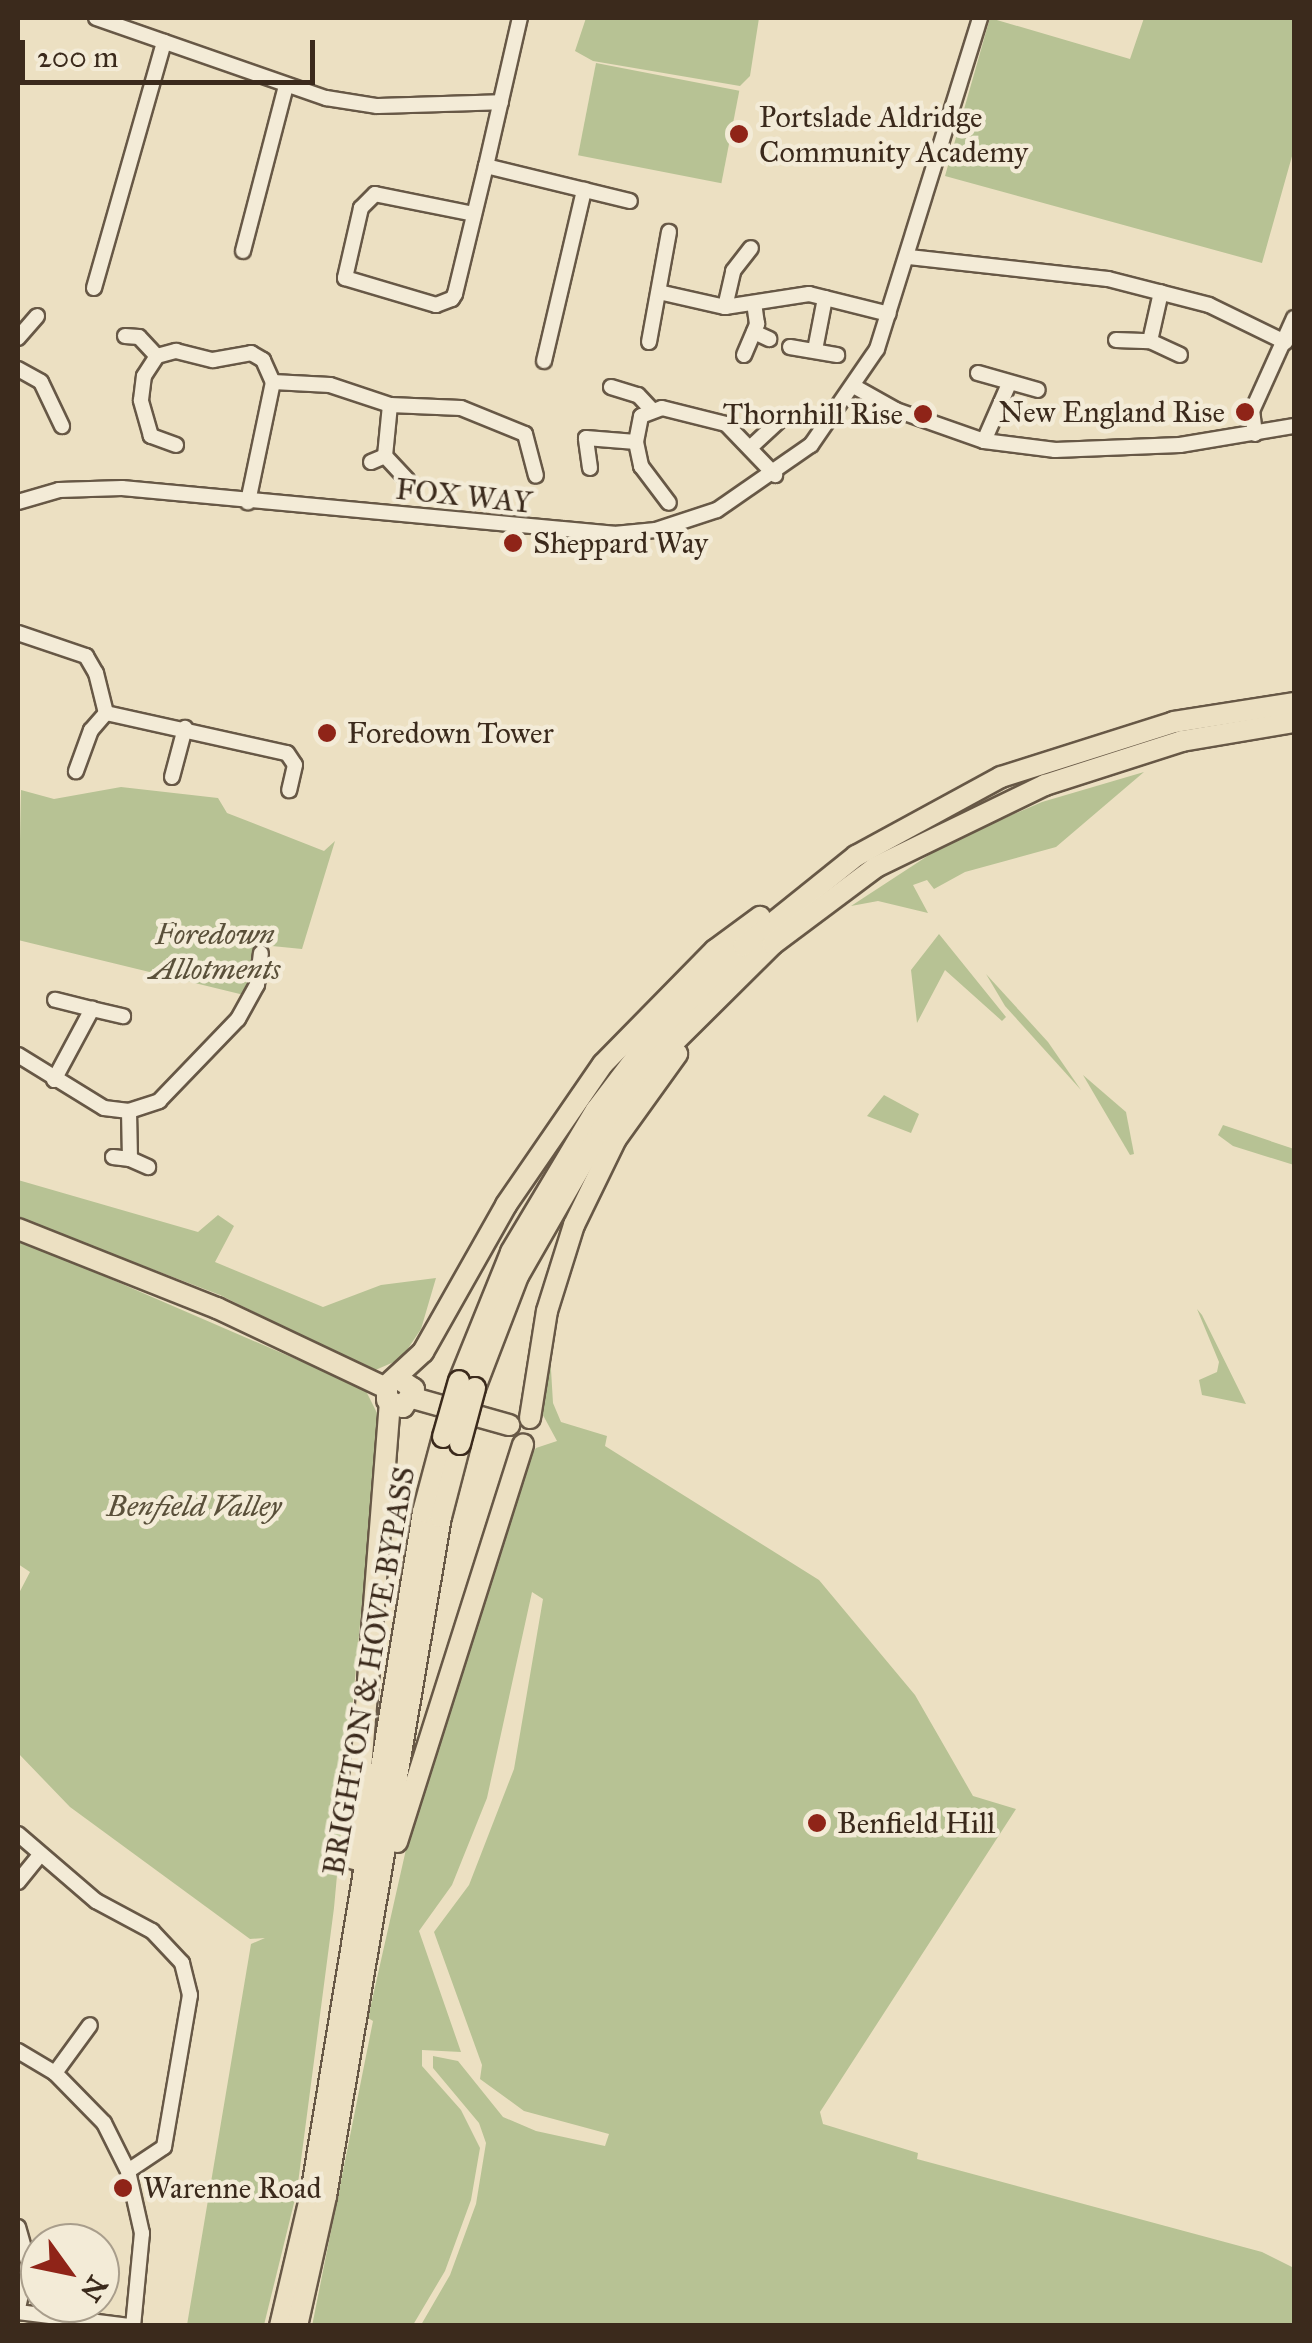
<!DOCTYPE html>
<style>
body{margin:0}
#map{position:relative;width:1312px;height:2343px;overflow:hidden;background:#ece0c2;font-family:"IM FELL Great Primer",serif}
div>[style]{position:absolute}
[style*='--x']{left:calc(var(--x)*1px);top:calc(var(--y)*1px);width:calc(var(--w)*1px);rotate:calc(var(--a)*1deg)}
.green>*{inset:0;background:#b7c294;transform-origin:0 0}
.roads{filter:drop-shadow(2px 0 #675846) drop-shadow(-2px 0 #675846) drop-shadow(0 2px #675846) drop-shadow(0 -2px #675846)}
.minor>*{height:14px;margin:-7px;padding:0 7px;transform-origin:7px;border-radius:7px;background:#f3ebd7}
.highway>*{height:20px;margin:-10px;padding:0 10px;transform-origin:10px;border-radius:10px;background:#ece0c2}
.bridges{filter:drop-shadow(2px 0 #3b2a1c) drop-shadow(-2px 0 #3b2a1c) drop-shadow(0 2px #3b2a1c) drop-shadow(0 -2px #3b2a1c)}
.highway-bridge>*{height:20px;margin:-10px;padding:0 10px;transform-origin:10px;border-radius:10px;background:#ece0c2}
.dots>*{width:28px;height:28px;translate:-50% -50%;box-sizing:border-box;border:5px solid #f3ebd7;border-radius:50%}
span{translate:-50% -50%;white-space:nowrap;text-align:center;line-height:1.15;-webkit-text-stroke:9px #f3ebd7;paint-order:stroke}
.poi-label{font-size:30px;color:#3b2a1c}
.left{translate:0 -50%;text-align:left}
.right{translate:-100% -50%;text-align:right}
.street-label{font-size:30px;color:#3b2a1c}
.park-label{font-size:30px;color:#5a503a;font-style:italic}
.frame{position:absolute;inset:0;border:20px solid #3b2a1c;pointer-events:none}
.north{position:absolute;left:20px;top:2223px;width:100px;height:100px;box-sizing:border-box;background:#f3ebd7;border:2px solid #a99e8c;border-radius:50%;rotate:123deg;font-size:28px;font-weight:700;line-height:40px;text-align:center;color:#3b2a1c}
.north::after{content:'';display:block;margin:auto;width:35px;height:45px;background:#8f2418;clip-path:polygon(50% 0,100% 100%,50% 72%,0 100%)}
.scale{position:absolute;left:20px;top:40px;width:295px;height:45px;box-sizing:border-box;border:5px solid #3b2a1c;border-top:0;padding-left:12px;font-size:30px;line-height:35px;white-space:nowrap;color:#3b2a1c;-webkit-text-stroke:8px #f3ebd7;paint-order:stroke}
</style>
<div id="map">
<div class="green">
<i style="clip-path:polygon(586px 18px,759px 18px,750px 76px,740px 86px,593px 61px,575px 51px)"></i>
<i style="clip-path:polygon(990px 18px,1130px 59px,1144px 18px,1294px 18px,1294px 149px,1262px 263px,945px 176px)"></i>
<i style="left:596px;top:63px;width:146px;height:94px;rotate:11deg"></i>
<i style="clip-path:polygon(1144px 772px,1056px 847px,965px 872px,934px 889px,927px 880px,913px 885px,928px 913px,878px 901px,851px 906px,949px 842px,1042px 802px)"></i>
<i style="clip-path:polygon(121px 787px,218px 798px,227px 813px,324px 851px,335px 841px,302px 949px,272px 946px,260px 935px,244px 995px,18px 940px,21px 790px,54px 799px)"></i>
<i style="clip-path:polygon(939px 934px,1006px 1017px,1002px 1021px,945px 970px,917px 1023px,911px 970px)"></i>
<i style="clip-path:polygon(986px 974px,1048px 1042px,1081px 1090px,1005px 1006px)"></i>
<i style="clip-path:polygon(1083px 1075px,1126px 1112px,1134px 1154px,1130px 1155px)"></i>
<i style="clip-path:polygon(884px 1095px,919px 1114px,911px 1133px,867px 1116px)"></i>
<i style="clip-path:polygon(1223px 1125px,1294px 1149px,1294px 1165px,1233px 1146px,1218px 1135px)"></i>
<i style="clip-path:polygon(18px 1180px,198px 1232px,218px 1215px,234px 1226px,215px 1262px,323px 1307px,381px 1285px,436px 1278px,421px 1329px,401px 1359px,373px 1371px,220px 1295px,18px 1218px)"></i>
<i style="clip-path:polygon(18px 1239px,365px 1389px,379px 1417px,334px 1908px,297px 2191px,264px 2325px,187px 2325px,251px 1944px,265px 1938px,250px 1939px,70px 1807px,18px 1753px,18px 1595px,30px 1572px,18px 1564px)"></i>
<i style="clip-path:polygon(1197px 1309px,1202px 1315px,1246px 1404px,1202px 1395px,1199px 1380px,1217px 1372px,1219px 1362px)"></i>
<i style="clip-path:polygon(542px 1353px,550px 1353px,553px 1403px,561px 1422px,607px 1436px,605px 1446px,819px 1580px,915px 1695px,973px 1796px,1016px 1809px,820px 2112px,823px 2124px,918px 2153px,917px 2159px,1262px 2252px,1294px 2268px,1294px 2325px,421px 2325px,450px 2275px,476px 2204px,486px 2143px,479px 2123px,433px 2068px,433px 2056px,458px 2061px,503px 2117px,536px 2131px,605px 2146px,609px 2134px,524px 2111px,480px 2079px,482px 2065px,434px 1932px,469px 1885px,514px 1769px,543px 1599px,532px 1592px,487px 1798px,452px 1885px,419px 1931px,461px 2052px,422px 2050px,422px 2066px,461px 2110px,480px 2148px,471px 2200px,445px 2271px,413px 2325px,312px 2326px,373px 2021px,368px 2018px,425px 1765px,522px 1470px,536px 1448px,557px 1441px,537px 1404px)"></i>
</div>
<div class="roads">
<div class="minor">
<i style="--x:96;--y:18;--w:244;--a:19.2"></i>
<i style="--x:326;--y:98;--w:52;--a:8.9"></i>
<i style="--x:377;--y:106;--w:124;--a:-1.8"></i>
<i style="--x:486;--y:166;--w:148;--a:13.7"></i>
<i style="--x:474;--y:214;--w:101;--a:-168.6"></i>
<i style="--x:375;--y:194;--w:20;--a:135"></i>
<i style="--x:361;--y:208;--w:72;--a:102.9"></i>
<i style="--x:345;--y:278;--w:95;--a:16.5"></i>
<i style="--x:436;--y:305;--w:17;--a:-21"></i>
<i style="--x:452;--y:299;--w:6;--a:-59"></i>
<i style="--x:455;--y:294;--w:132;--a:-76.4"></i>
<i style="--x:486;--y:166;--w:152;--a:-77.1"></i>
<i style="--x:243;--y:251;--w:171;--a:-75.4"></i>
<i style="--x:909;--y:257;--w:200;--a:6.3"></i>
<i style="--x:1108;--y:279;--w:104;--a:14.4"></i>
<i style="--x:1209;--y:305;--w:85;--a:26"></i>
<i style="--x:94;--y:288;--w:256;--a:-74.1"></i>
<i style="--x:663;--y:293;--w:64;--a:12.7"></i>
<i style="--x:725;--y:307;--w:85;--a:-8.8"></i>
<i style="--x:809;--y:294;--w:82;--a:14"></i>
<i style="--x:725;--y:307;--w:37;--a:-77"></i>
<i style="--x:733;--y:271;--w:29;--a:-52"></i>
<i style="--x:754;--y:332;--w:17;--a:25"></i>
<i style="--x:125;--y:336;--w:14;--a:4"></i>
<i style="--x:139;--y:337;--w:26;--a:47"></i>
<i style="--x:18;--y:338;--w:29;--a:-49"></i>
<i style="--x:1116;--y:340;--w:34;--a:2"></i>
<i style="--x:1150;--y:341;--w:33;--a:25"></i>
<i style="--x:1150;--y:341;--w:50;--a:-77.3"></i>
<i style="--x:649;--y:342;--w:112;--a:-79.7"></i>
<i style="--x:790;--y:347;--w:48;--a:9.7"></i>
<i style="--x:815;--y:350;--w:53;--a:-79.1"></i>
<i style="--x:744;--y:355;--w:34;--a:-67"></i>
<i style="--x:757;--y:324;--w:21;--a:-98"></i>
<i style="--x:544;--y:361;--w:176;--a:-76.8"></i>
<i style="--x:18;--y:369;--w:26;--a:29"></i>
<i style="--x:41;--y:382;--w:49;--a:64.5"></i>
<i style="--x:978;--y:373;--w:62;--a:15.8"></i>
<i style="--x:273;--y:382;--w:57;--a:3"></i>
<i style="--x:330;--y:385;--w:63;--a:18.4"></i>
<i style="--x:390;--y:405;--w:71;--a:2.4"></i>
<i style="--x:461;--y:408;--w:69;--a:22.1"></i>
<i style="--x:525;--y:434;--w:43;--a:75.3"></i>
<i style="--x:611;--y:387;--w:28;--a:17"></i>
<i style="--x:638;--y:395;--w:21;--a:47"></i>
<i style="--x:857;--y:388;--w:45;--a:29.4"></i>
<i style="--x:896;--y:410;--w:93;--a:19.4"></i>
<i style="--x:984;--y:441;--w:72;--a:7.2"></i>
<i style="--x:1055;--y:450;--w:125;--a:-2.3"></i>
<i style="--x:1180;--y:445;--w:116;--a:-9.5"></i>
<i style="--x:390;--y:405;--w:51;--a:95.6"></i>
<i style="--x:385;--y:456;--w:33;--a:47"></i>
<i style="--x:1255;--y:434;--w:23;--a:-97"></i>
<i style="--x:1252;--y:411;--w:102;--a:-65.7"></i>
<i style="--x:984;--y:441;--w:60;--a:-66.4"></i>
<i style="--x:636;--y:442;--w:25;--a:78"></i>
<i style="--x:641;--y:466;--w:46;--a:52.9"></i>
<i style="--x:176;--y:445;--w:27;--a:-160"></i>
<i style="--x:151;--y:436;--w:37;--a:-106"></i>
<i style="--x:141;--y:400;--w:24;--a:-83"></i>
<i style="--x:144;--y:376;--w:24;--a:-57"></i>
<i style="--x:157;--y:356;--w:20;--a:-15"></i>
<i style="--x:176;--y:351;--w:38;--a:14"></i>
<i style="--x:213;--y:360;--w:39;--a:-10"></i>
<i style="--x:251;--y:353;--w:14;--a:30"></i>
<i style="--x:263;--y:360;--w:24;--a:66"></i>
<i style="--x:273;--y:382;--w:123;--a:101.8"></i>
<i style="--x:752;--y:446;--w:38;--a:-43"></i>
<i style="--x:371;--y:462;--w:15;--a:-23"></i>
<i style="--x:590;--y:468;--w:30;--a:-98"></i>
<i style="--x:586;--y:438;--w:50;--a:4.6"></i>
<i style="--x:636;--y:442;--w:26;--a:-79"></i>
<i style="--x:641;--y:416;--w:22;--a:-21"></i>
<i style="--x:662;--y:408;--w:66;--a:14"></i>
<i style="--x:726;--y:424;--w:71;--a:46.1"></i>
<i style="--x:18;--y:502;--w:43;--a:-16.3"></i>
<i style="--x:59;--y:490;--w:63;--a:-1.8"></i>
<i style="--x:122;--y:488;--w:494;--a:5.3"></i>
<i style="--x:614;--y:534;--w:42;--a:-5.4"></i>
<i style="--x:656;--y:530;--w:64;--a:-18.2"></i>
<i style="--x:717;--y:510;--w:114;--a:-34.7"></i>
<i style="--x:811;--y:445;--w:116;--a:-55.5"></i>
<i style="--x:877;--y:349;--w:347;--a:-72.7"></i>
<i style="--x:18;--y:633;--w:72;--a:18.7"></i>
<i style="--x:86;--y:656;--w:20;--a:60"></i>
<i style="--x:96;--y:673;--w:41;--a:76"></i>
<i style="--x:106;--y:713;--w:23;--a:131"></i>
<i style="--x:91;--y:730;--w:44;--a:110.1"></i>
<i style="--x:106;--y:713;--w:185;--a:12.5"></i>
<i style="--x:287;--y:753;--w:14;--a:56"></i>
<i style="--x:295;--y:765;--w:26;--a:103"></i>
<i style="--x:172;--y:777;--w:51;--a:-75.1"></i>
<i style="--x:92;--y:1009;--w:32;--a:13"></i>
<i style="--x:18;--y:1055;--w:101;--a:31.6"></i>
<i style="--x:104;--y:1108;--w:25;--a:7"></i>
<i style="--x:129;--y:1111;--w:32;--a:-18"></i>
<i style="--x:159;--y:1101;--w:114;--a:-46.1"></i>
<i style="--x:238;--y:1019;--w:39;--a:-61"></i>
<i style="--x:257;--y:985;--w:32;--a:-83"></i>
<i style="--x:54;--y:1080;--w:81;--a:-61.8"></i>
<i style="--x:92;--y:1009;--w:38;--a:-166"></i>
<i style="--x:113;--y:1157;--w:17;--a:7"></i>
<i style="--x:130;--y:1159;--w:48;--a:-91.2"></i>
<i style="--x:130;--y:1159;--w:20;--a:24"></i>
<i style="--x:18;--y:1834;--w:103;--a:40.7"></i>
<i style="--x:96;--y:1901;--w:64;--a:28.2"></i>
<i style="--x:152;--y:1931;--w:44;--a:46.8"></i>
<i style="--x:182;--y:1963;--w:33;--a:76"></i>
<i style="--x:190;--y:1995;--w:154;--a:99.7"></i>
<i style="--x:164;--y:2147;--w:43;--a:146.3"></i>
<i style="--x:18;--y:1882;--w:35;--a:-51"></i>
<i style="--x:18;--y:2051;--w:43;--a:30.7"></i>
<i style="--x:55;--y:2073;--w:70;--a:45.6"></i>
<i style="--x:104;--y:2123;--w:54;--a:63.4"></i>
<i style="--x:128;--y:2171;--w:64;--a:77.3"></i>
<i style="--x:142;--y:2233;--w:93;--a:95.5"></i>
<i style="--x:55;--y:2073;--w:59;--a:-53.9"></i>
<i style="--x:18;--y:2227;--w:37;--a:74"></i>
<i style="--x:28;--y:2263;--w:46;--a:102.5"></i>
<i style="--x:18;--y:2312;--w:112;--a:7.2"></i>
</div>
<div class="highway">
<i style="--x:18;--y:1229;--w:214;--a:21.7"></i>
<i style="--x:217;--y:1308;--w:187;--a:25.3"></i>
<i style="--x:397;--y:1378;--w:20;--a:33"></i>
<i style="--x:414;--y:1389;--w:21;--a:121"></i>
<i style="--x:403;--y:1407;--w:17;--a:-156"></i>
<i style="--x:387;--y:1400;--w:15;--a:-90"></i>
<i style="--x:387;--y:1385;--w:49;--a:-42.5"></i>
<i style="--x:423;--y:1352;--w:169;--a:-60.5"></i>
<i style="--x:506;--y:1205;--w:171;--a:-55.5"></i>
<i style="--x:603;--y:1064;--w:160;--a:-45.5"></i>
<i style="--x:715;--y:950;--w:56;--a:-36.3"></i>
<i style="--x:459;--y:1381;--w:139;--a:-68"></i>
<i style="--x:511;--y:1252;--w:165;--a:-59.1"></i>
<i style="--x:596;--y:1110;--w:69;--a:-52.6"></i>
<i style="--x:638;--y:1055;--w:152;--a:-45.8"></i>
<i style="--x:744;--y:946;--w:144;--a:-38.8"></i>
<i style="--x:856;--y:856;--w:165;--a:-28.6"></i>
<i style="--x:1001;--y:777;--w:182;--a:-17.6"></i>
<i style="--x:1174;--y:722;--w:121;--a:-9"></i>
<i style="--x:475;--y:1388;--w:120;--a:-69"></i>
<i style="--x:518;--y:1276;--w:167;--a:-60.2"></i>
<i style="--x:601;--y:1131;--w:77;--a:-53.4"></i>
<i style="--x:647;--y:1069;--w:177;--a:-44.8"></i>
<i style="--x:773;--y:944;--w:129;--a:-36.8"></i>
<i style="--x:876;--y:867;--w:188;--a:-25.9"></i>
<i style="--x:1045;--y:785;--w:144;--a:-17.8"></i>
<i style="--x:1182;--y:741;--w:114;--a:-9.6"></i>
<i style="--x:413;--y:1398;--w:100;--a:15.7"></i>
<i style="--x:530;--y:1418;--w:108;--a:-81"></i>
<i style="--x:547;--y:1311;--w:90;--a:-72.6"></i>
<i style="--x:574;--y:1225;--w:96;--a:-64"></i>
<i style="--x:616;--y:1139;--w:105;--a:-54.3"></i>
<i style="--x:397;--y:1842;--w:417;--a:-72.4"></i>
<i style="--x:354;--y:1859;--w:457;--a:-85.5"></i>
<i style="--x:280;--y:2326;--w:136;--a:-76.8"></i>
<i style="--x:311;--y:2194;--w:691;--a:-80.67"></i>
<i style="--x:423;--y:1512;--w:78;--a:-75.1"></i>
<i style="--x:297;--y:2326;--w:133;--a:-77.4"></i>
<i style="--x:326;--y:2196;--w:689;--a:-80.39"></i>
<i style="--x:441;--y:1517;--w:75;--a:-75.4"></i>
</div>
</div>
<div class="bridges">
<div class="highway-bridge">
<i style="--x:443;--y:1437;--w:58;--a:-74.1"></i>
<i style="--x:460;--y:1444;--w:58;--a:-75"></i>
</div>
</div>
<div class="dots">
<i style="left:739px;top:134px;background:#8f2418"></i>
<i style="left:1245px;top:412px;background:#8f2418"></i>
<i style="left:923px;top:414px;background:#8f2418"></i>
<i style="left:513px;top:543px;background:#8f2418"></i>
<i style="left:327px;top:733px;background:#8f2418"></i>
<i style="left:817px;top:1823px;background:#8f2418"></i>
<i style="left:123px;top:2188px;background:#8f2418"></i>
</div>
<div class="poi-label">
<span class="left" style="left:759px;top:134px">Portslade Aldridge<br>Community Academy</span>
<span class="right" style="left:1225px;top:412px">New England Rise</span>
<span class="right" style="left:903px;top:414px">Thornhill Rise</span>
<span class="left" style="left:533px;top:543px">Sheppard Way</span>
<span class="left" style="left:347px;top:733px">Foredown Tower</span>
<span class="left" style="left:837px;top:1823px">Benfield Hill</span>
<span class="left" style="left:143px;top:2188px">Warenne Road</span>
</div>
<div class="street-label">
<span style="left:464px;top:496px;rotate:6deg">FOX WAY</span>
<span style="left:369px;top:1671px;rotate:-80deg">BRIGHTON &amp; HOVE BYPASS</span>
</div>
<div class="park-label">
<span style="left:215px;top:951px">Foredown<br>Allotments</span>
<span style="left:194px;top:1506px">Benfield Valley</span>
</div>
<div class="frame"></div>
<div class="north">N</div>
<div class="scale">200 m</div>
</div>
